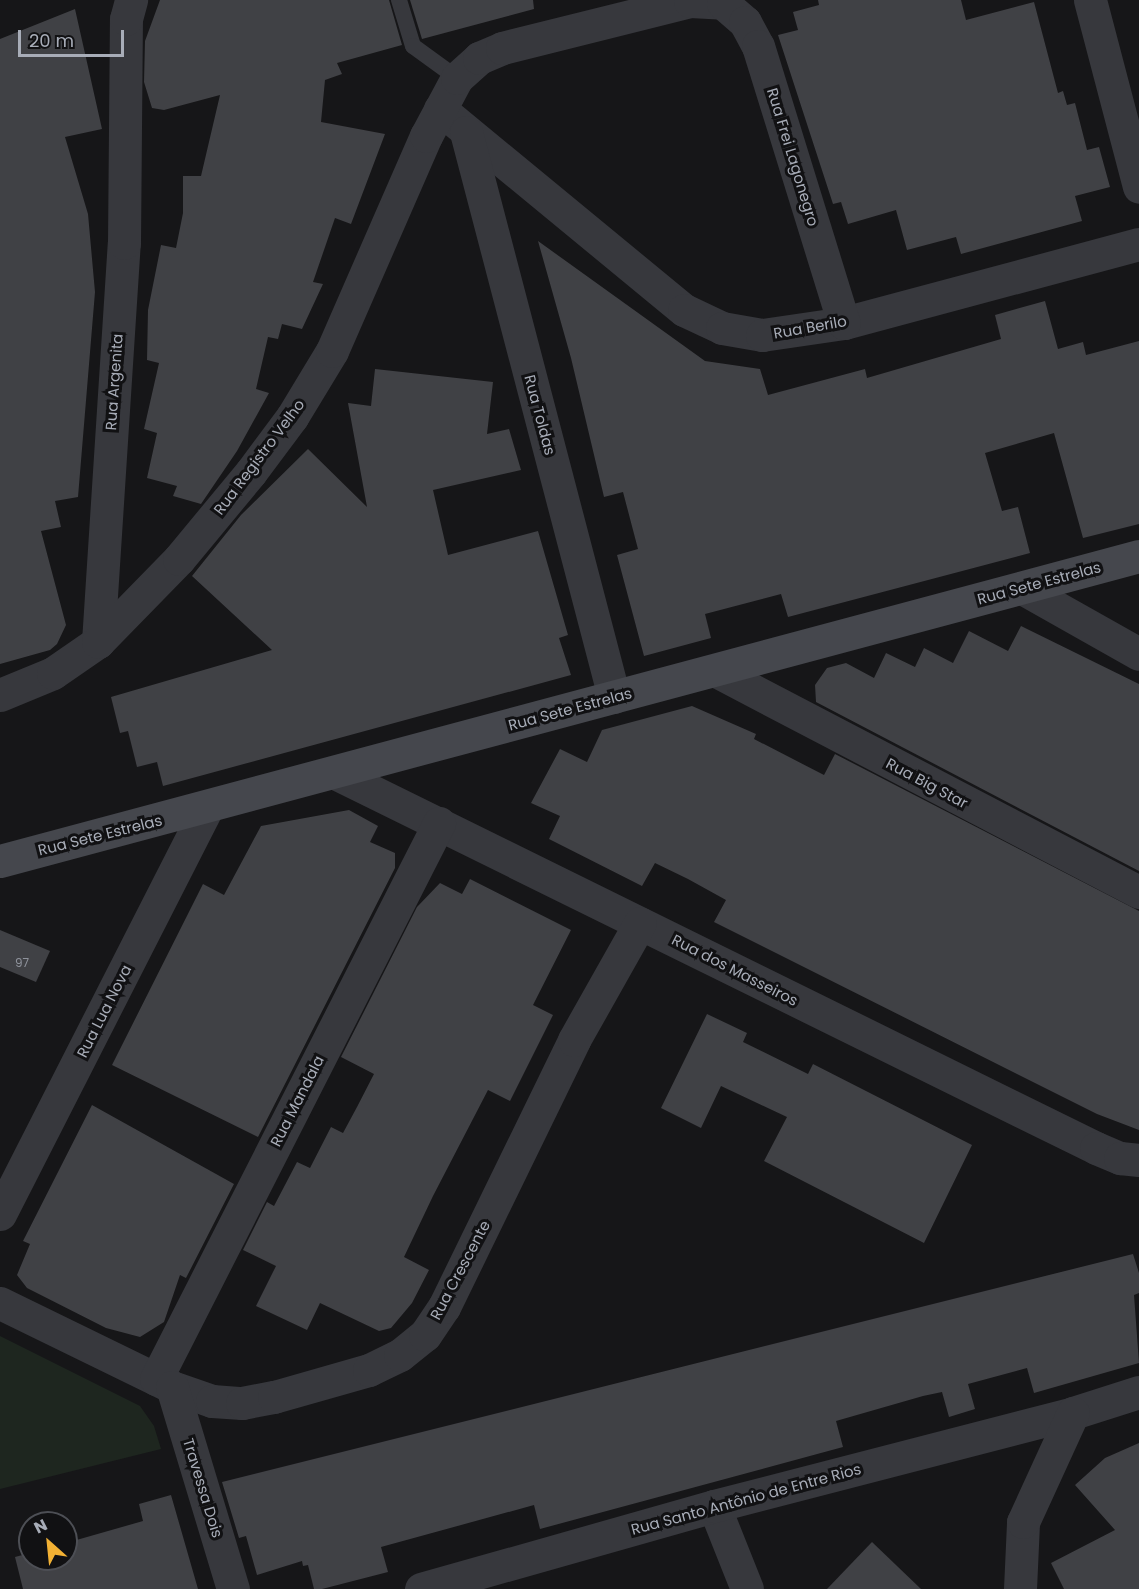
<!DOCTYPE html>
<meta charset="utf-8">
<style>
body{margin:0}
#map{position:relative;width:1139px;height:1589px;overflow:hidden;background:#161618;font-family:Poppins,sans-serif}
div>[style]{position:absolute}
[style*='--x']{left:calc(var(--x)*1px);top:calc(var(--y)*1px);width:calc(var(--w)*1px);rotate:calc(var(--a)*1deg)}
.green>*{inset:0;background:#1e261f}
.building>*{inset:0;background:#404145}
.lane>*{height:16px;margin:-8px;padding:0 8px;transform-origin:8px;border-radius:8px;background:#37383d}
.street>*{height:33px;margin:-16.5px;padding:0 16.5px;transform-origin:16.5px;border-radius:16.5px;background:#37383d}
.secondary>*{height:33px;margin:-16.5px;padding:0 16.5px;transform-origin:16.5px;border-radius:16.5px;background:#45474d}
span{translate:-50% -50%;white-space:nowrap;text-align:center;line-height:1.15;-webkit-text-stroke:6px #111113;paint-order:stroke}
.number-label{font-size:12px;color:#8e929b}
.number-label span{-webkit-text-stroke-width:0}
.street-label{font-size:15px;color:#a8adb8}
.north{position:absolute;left:18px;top:1511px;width:60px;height:60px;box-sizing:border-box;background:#111113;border:2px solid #4d4f55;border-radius:50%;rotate:333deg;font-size:16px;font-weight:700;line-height:24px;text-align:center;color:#a8adb8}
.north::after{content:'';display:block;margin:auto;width:21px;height:27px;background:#f2b134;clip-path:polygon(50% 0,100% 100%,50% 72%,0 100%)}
.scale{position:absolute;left:18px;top:30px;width:106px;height:27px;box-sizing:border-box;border:3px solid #a8adb8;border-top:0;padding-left:8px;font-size:18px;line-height:21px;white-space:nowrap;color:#a8adb8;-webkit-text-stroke:4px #111113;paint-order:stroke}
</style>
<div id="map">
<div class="green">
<i style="clip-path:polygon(0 1336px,140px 1406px,154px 1426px,161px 1449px,0 1489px)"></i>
</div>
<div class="building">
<i style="clip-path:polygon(160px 0,389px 0,402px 45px,337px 63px,342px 74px,325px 80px,321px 122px,385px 134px,351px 224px,335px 218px,313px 282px,323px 284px,302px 329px,282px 324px,278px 339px,268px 337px,256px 389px,269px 393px,237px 451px,201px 504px,173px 496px,177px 486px,147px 478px,157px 433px,144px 429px,159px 363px,147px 360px,148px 310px,161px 245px,176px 248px,183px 213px,183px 176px,201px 176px,220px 95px,164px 110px,152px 108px,144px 82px,145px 41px)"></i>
<i style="clip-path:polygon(410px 0,533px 0,534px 9px,422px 39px)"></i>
<i style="clip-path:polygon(818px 0,961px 0,966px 20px,1034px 2px,1058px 93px,1063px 91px,1067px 105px,1075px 103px,1087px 150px,1099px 147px,1110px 187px,1075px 196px,1082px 221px,961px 254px,956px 237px,907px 250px,896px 210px,848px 224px,841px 202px,833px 204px,778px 35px,798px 30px,793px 12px,819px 5px)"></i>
<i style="clip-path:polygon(75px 9px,102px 129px,65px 137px,88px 214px,95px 292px,78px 497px,55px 501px,61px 527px,41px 531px,66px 625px,57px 644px,50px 650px,0 664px,0 39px)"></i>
<i style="clip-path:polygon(538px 241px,705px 361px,760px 369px,768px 395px,865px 369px,867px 378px,1001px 339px,995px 315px,1045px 301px,1058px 349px,1083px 342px,1086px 355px,1139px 341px,1139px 524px,1083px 538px,1054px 433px,985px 453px,1002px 511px,1018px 507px,1030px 553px,788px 617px,781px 594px,705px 614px,711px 638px,644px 656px,617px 555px,638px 549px,623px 492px,604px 497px,571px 358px)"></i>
<i style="clip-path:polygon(375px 369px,493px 382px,487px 434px,509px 429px,521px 470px,433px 490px,448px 555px,538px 531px,568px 635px,559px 638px,571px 675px,163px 786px,157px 762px,137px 767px,128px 731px,120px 733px,111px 697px,272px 650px,192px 576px,241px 515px,308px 449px,367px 507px,348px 403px,371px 406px)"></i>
<i style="clip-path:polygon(1021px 626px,1139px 684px,1139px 871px,816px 702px,815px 685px,827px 668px,846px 663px,874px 678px,886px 653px,915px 667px,924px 648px,953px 663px,969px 631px,1008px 651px)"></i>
<i style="clip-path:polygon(692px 706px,756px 734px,754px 739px,824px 775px,835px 754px,1139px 911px,1139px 1130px,1097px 1114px,714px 922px,726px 900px,688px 879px,655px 863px,642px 886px,549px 839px,560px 816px,531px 803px,560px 749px,587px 762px,602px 730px)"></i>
<i style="clip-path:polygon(349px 810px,378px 826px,370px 842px,395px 853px,395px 868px,258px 1137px,112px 1065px,203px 884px,224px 895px,261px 826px)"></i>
<i style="clip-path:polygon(470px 879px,571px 930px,533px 1005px,553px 1015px,510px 1101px,488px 1090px,433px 1196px,404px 1257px,429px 1270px,412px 1303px,391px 1328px,379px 1331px,320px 1303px,307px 1330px,256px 1306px,276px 1266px,243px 1250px,267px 1202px,274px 1206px,297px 1162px,310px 1168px,331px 1127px,343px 1133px,357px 1107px,374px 1074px,341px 1057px,417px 907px,440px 883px,462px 894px)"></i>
<i style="clip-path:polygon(0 930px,50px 951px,36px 982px,0 967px)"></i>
<i style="clip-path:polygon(707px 1014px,747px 1033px,743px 1042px,808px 1074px,813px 1064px,972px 1145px,924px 1243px,764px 1161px,787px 1117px,721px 1086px,701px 1128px,661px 1108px)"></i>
<i style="clip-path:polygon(92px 1105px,234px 1184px,186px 1278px,180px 1275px,164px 1322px,140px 1337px,106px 1328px,27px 1288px,17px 1275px,30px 1244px,23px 1241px)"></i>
<i style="clip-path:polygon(1133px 1254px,1139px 1273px,1139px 1293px,1134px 1295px,1139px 1363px,1034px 1393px,1027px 1368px,968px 1384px,975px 1409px,949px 1417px,942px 1392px,923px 1396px,836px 1421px,843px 1447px,540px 1529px,534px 1505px,381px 1547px,388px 1572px,322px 1589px,314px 1589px,308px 1565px,303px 1566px,302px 1561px,257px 1575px,246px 1536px,239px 1538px,222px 1482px)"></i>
<i style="clip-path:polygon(1139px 1443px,1139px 1589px,1064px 1589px,1051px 1563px,1115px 1530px,1075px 1485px,1105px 1458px)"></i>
<i style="clip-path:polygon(171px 1495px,198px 1589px,23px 1589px,15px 1557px,30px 1553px,30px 1559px,66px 1559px,66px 1543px,143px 1521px,139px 1504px)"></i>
<i style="clip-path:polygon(872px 1542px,921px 1589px,827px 1589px)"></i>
</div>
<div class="lane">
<i style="--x:399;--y:0;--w:48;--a:73.1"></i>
<i style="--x:413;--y:46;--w:54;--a:36"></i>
</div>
<div class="street">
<i style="--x:1090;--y:0;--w:193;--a:75.3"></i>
<i style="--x:440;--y:109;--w:316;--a:39.5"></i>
<i style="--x:684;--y:310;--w:42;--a:25.3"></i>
<i style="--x:722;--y:328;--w:41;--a:9.9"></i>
<i style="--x:762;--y:335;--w:83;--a:-8.3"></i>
<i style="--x:844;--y:323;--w:305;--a:-15"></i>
<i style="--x:466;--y:132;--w:584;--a:75.32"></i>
<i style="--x:1022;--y:588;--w:134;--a:29.4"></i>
<i style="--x:98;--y:642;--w:400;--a:-86.3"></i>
<i style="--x:124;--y:243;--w:224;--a:-89.5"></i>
<i style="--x:126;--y:19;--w:20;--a:-75"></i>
<i style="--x:716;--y:671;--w:477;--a:27.6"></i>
<i style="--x:0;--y:695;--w:57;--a:-22.5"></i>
<i style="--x:53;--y:673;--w:55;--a:-34.6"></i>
<i style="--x:98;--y:642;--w:116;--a:-45.7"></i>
<i style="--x:179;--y:559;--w:113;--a:-50.4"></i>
<i style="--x:251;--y:472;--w:69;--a:-53.3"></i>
<i style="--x:292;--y:417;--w:77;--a:-58.8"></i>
<i style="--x:332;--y:351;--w:235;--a:-66.4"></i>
<i style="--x:426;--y:136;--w:66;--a:-61.9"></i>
<i style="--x:457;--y:78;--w:30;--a:-42"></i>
<i style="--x:479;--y:58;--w:25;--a:-23"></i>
<i style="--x:502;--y:48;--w:194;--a:-14"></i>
<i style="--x:690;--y:1;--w:33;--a:3"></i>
<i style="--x:723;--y:3;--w:29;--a:41"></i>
<i style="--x:745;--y:22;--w:27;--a:62"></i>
<i style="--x:758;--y:46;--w:290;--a:72.8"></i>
<i style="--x:335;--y:773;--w:848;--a:26.23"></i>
<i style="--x:1096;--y:1148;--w:26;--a:23"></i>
<i style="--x:1120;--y:1158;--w:19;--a:6"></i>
<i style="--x:0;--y:1214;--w:456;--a:-63"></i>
<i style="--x:0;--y:1303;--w:191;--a:26"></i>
<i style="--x:172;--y:1387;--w:42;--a:19.3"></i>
<i style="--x:212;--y:1401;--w:30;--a:4"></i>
<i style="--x:242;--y:1403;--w:33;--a:-11"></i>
<i style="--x:274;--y:1397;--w:99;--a:-15.9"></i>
<i style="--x:369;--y:1370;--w:34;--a:-26"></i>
<i style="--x:400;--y:1355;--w:32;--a:-39"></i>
<i style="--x:425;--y:1335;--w:34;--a:-56"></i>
<i style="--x:444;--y:1307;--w:297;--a:-64"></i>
<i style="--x:574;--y:1040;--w:134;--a:-60.6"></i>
<i style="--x:156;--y:1379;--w:624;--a:-63.02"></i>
<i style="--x:172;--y:1387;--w:211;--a:73.2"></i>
<i style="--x:714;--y:1506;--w:89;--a:68.3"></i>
<i style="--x:421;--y:1589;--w:305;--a:-15.8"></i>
<i style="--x:714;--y:1506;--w:371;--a:-14.5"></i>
<i style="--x:1073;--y:1413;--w:69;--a:-17.7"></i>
<i style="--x:1020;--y:1589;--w:67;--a:-87.4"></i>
<i style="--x:1023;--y:1522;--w:120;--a:-65.4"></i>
</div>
<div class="secondary">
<i style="--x:0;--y:861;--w:1179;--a:-14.99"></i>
</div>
<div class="number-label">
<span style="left:22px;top:963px">97</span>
</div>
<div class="street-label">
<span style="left:793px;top:157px;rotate:73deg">Rua Frei Lagonegro</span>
<span style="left:810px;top:327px;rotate:-10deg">Rua Berilo</span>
<span style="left:114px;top:382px;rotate:-86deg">Rua Argenita</span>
<span style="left:540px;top:415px;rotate:75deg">Rua Toldas</span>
<span style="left:259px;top:457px;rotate:-53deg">Rua Registro Velho</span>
<span style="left:1039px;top:583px;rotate:-15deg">Rua Sete Estrelas</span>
<span style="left:570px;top:709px;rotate:-15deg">Rua Sete Estrelas</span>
<span style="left:927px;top:783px;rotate:28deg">Rua Big Star</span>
<span style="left:100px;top:835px;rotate:-14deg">Rua Sete Estrelas</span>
<span style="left:735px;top:970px;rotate:27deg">Rua dos Masseiros</span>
<span style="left:104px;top:1011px;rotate:-63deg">Rua Lua Nova</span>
<span style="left:297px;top:1101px;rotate:-63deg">Rua Mandala</span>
<span style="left:460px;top:1270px;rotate:-62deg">Rua Crescente</span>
<span style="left:203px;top:1488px;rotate:73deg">Travessa Dois</span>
<span style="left:746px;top:1499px;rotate:-15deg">Rua Santo Antônio de Entre Rios</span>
</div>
<div class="north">N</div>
<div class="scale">20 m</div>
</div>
